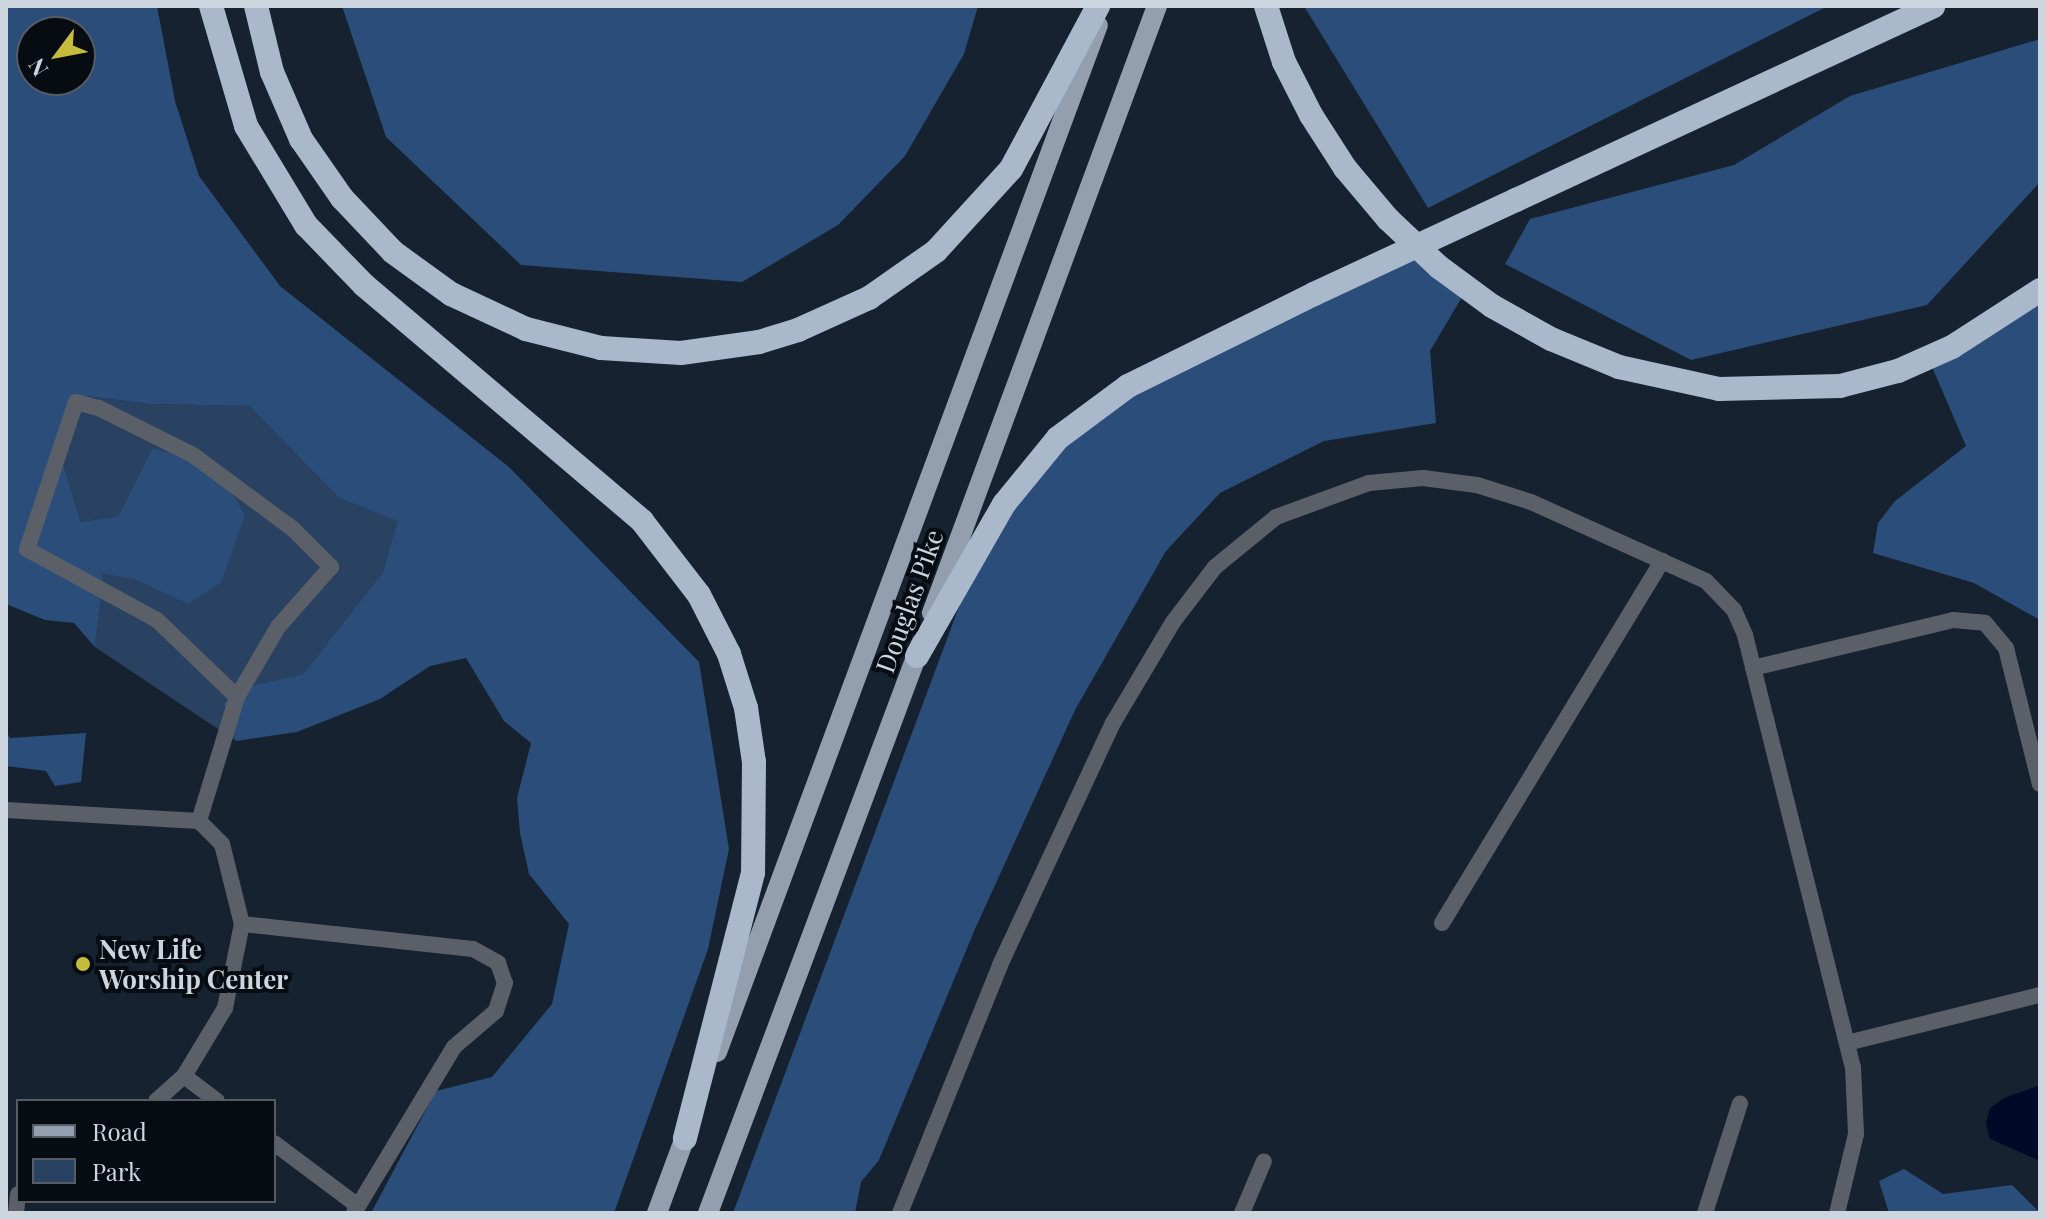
<!DOCTYPE html>
<style>
body{margin:0}
#map{position:relative;width:2046px;height:1219px;overflow:hidden;background:#172230;font-family:"Playfair Display",serif}
div>[style]{position:absolute}
[style*='--x']{left:calc(var(--x)*1px);top:calc(var(--y)*1px);width:calc(var(--w)*1px);rotate:calc(var(--a)*1deg)}
.green>*{inset:0;background:#294262}
.forest>*{inset:0;background:#2a4d79}
.water>*{inset:0;background:#000a28}
.service>*{height:16px;margin:-8px;padding:0 8px;transform-origin:8px;border-radius:8px;background:#5b6068}
.primary>*{height:20px;margin:-10px;padding:0 10px;transform-origin:10px;border-radius:10px;background:#939faf}
.motorway>*{height:24px;margin:-12px;padding:0 12px;transform-origin:12px;border-radius:12px;background:#aab8cb}
.motorway-bridge>*{height:24px;margin:-12px;padding:0 12px;transform-origin:12px;border-radius:12px;background:#aab8cb}
.dots>*{width:22px;height:22px;translate:-50% -50%;box-sizing:border-box;border:4px solid #070b12;border-radius:50%}
span{translate:-50% -50%;white-space:nowrap;text-align:center;line-height:1.15;-webkit-text-stroke:8px #070b12;paint-order:stroke}
.street-label{font-size:26px;color:#cdd5de}
.poi-label{font-size:26px;color:#cdd5de;font-weight:700}
.left{translate:0 -50%;text-align:left}
.frame{position:absolute;inset:0;border:8px solid #cdd5de;pointer-events:none}
.legend{position:absolute;left:16px;top:1099px;width:260px;height:104px;box-sizing:border-box;background:#070b12;border:2px solid #565c64;margin:0;padding:10px 14px;list-style:none;font-size:24px;color:#cdd5de}
.legend li{display:flex;align-items:center;gap:16px;height:40px}
.legend b{width:40px;border:2px solid #565c64}
.north{position:absolute;left:16px;top:16px;width:80px;height:80px;box-sizing:border-box;background:#070b12;border:2px solid #565c64;border-radius:50%;rotate:238deg;font-size:22px;font-weight:700;line-height:32px;text-align:center;color:#cdd5de}
.north::after{content:'';display:block;margin:auto;width:28px;height:36px;background:#c5bc3d;clip-path:polygon(50% 0,100% 100%,50% 72%,0 100%)}
</style>
<div id="map">
<div class="green">
<i style="clip-path:polygon(85px 396px,150px 404px,249px 406px,339px 498px,399px 521px,383px 572px,303px 674px,250px 686px,223px 703px,236px 741px,95px 647px,102px 572px,136px 580px,187px 604px,152px 448px,118px 516px,81px 522px,60px 453px)"></i>
</div>
<div class="forest">
<i style="clip-path:polygon(evenodd,6px 6px,157px 6px,175px 101px,199px 176px,280px 286px,509px 467px,699px 662px,729px 849px,708px 949px,614px 1213px,371px 1213px,436px 1091px,492px 1077px,552px 1004px,569px 924px,529px 874px,520px 833px,517px 798px,531px 743px,504px 721px,466px 658px,430px 666px,380px 699px,297px 732px,236px 741px,223px 703px,250px 686px,303px 674px,383px 572px,398px 521px,339px 498px,249px 406px,150px 404px,85px 396px,60px 453px,81px 522px,118px 516px,152px 448px,216px 466px,245px 515px,221px 583px,187px 604px,136px 580px,103px 573px,95px 647px,74px 623px,45px 620px,6px 604px,6px 6px,32px 32px,80px 32px,80px 80px,32px 80px,32px 32px)"></i>
<i style="clip-path:polygon(342px 6px,978px 6px,964px 54px,905px 156px,838px 225px,742px 282px,521px 265px,386px 137px)"></i>
<i style="clip-path:polygon(1304px 6px,1828px 6px,1428px 208px)"></i>
<i style="clip-path:polygon(2040px 39px,2040px 182px,1927px 305px,1691px 360px,1505px 264px,1530px 219px,1734px 165px,1850px 96px)"></i>
<i style="clip-path:polygon(1421px 249px,1468px 287px,1430px 351px,1436px 423px,1324px 441px,1220px 493px,1166px 551px,1075px 710px,975px 929px,879px 1160px,861px 1182px,855px 1213px,733px 1213px,969px 580px,1013px 496px,1105px 405px)"></i>
<i style="clip-path:polygon(2040px 296px,2040px 620px,1974px 583px,1873px 553px,1878px 523px,1895px 501px,1966px 446px,1930px 362px)"></i>
<i style="clip-path:polygon(6px 732px,10px 738px,86px 733px,81px 782px,55px 786px,46px 771px,6px 766px)"></i>
<i style="clip-path:polygon(1904px 1169px,1943px 1194px,2012px 1185px,2040px 1213px,1889px 1213px,1879px 1181px)"></i>
</div>
<div class="water">
<i style="clip-path:polygon(2040px 1085px,2040px 1161px,1990px 1139px,1986px 1123px,1990px 1108px,2004px 1098px)"></i>
</div>
<div class="service">
<i style="--x:1753;--y:668;--w:206;--a:-13.5"></i>
<i style="--x:1953;--y:620;--w:32;--a:5"></i>
<i style="--x:1985;--y:623;--w:33;--a:50"></i>
<i style="--x:2006;--y:648;--w:140;--a:76"></i>
<i style="--x:6;--y:810;--w:193;--a:3.3"></i>
<i style="--x:199;--y:821;--w:33;--a:45"></i>
<i style="--x:222;--y:844;--w:82;--a:76"></i>
<i style="--x:242;--y:924;--w:232;--a:6.2"></i>
<i style="--x:473;--y:949;--w:29;--a:29"></i>
<i style="--x:498;--y:963;--w:21;--a:71"></i>
<i style="--x:505;--y:983;--w:29;--a:108"></i>
<i style="--x:496;--y:1011;--w:55;--a:139.4"></i>
<i style="--x:454;--y:1047;--w:194;--a:121.1"></i>
<i style="--x:199;--y:821;--w:130;--a:-73"></i>
<i style="--x:237;--y:697;--w:111;--a:-136.1"></i>
<i style="--x:157;--y:620;--w:148;--a:-151.4"></i>
<i style="--x:27;--y:549;--w:155;--a:-71.6"></i>
<i style="--x:76;--y:402;--w:24;--a:15"></i>
<i style="--x:99;--y:408;--w:105;--a:26.6"></i>
<i style="--x:193;--y:455;--w:124;--a:36.5"></i>
<i style="--x:293;--y:529;--w:54;--a:45"></i>
<i style="--x:331;--y:567;--w:80;--a:131.5"></i>
<i style="--x:278;--y:627;--w:81;--a:120.4"></i>
<i style="--x:1442;--y:923;--w:424;--a:-58.7"></i>
<i style="--x:1847;--y:1043;--w:199;--a:-14"></i>
<i style="--x:184;--y:1076;--w:41;--a:37.1"></i>
<i style="--x:156;--y:1101;--w:38;--a:-42"></i>
<i style="--x:184;--y:1076;--w:79;--a:-58.9"></i>
<i style="--x:225;--y:1008;--w:86;--a:-78.6"></i>
<i style="--x:274;--y:1143;--w:104;--a:36.8"></i>
<i style="--x:16;--y:1213;--w:19;--a:-84"></i>
<i style="--x:900;--y:1213;--w:267;--a:-68"></i>
<i style="--x:1000;--y:965;--w:267;--a:-65"></i>
<i style="--x:1113;--y:723;--w:117;--a:-59.3"></i>
<i style="--x:1173;--y:622;--w:69;--a:-52.6"></i>
<i style="--x:1215;--y:567;--w:79;--a:-39.3"></i>
<i style="--x:1276;--y:517;--w:99;--a:-20.1"></i>
<i style="--x:1369;--y:483;--w:54;--a:-5.3"></i>
<i style="--x:1423;--y:478;--w:54;--a:7.4"></i>
<i style="--x:1477;--y:485;--w:57;--a:17.5"></i>
<i style="--x:1531;--y:502;--w:192;--a:24.3"></i>
<i style="--x:1706;--y:581;--w:40;--a:46"></i>
<i style="--x:1734;--y:610;--w:27;--a:66"></i>
<i style="--x:1745;--y:635;--w:445;--a:76"></i>
<i style="--x:1853;--y:1067;--w:67;--a:87.4"></i>
<i style="--x:1856;--y:1134;--w:81;--a:103.5"></i>
<i style="--x:1242;--y:1213;--w:56;--a:-67.1"></i>
<i style="--x:1705;--y:1213;--w:115;--a:-72.3"></i>
</div>
<div class="primary">
<i style="--x:932;--y:613;--w:647;--a:-69.66"></i>
<i style="--x:717;--y:1052;--w:1095;--a:-69.65"></i>
<i style="--x:657;--y:1213;--w:95;--a:-69.7"></i>
<i style="--x:708;--y:1213;--w:608;--a:-69.48"></i>
</div>
<div class="motorway">
<i style="--x:211;--y:6;--w:125;--a:73.7"></i>
<i style="--x:246;--y:126;--w:116;--a:58.8"></i>
<i style="--x:306;--y:225;--w:83;--a:46"></i>
<i style="--x:364;--y:285;--w:365;--a:40.3"></i>
<i style="--x:642;--y:521;--w:93;--a:52.4"></i>
<i style="--x:699;--y:595;--w:66;--a:63"></i>
<i style="--x:729;--y:654;--w:57;--a:72.5"></i>
<i style="--x:746;--y:708;--w:55;--a:81.6"></i>
<i style="--x:754;--y:762;--w:111;--a:90.5"></i>
<i style="--x:753;--y:873;--w:274;--a:104.4"></i>
<i style="--x:256;--y:6;--w:68;--a:76.4"></i>
<i style="--x:272;--y:72;--w:73;--a:66.6"></i>
<i style="--x:301;--y:139;--w:72;--a:55.2"></i>
<i style="--x:342;--y:198;--w:74;--a:46.6"></i>
<i style="--x:393;--y:252;--w:72;--a:35.9"></i>
<i style="--x:451;--y:294;--w:83;--a:25"></i>
<i style="--x:526;--y:329;--w:77;--a:14.2"></i>
<i style="--x:601;--y:348;--w:80;--a:3.6"></i>
<i style="--x:681;--y:353;--w:79;--a:-8"></i>
<i style="--x:759;--y:342;--w:41;--a:-17.1"></i>
<i style="--x:798;--y:330;--w:78;--a:-24.3"></i>
<i style="--x:869;--y:298;--w:82;--a:-35"></i>
<i style="--x:936;--y:251;--w:111;--a:-47.6"></i>
<i style="--x:1011;--y:169;--w:185;--a:-61.9"></i>
<i style="--x:1266;--y:6;--w:59;--a:72.2"></i>
<i style="--x:1284;--y:62;--w:59;--a:63"></i>
<i style="--x:1311;--y:115;--w:63;--a:57.3"></i>
<i style="--x:1345;--y:168;--w:67;--a:49.9"></i>
<i style="--x:1388;--y:219;--w:70;--a:43.3"></i>
<i style="--x:1439;--y:267;--w:66;--a:36.3"></i>
<i style="--x:1492;--y:306;--w:68;--a:29.2"></i>
<i style="--x:1551;--y:339;--w:74;--a:22.4"></i>
<i style="--x:1619;--y:367;--w:102;--a:12.4"></i>
<i style="--x:1719;--y:389;--w:121;--a:-1.4"></i>
<i style="--x:1840;--y:386;--w:60;--a:-14.5"></i>
<i style="--x:1898;--y:371;--w:59;--a:-24"></i>
<i style="--x:1952;--y:347;--w:105;--a:-32.9"></i>
<i style="--x:1516;--y:200;--w:460;--a:-24.9"></i>
<i style="--x:917;--y:656;--w:175;--a:-60.2"></i>
<i style="--x:1004;--y:504;--w:85;--a:-50.7"></i>
<i style="--x:1058;--y:438;--w:87;--a:-36.6"></i>
<i style="--x:1128;--y:386;--w:208;--a:-26.3"></i>
</div>
<div class="motorway-bridge">
<i style="--x:1314;--y:294;--w:223;--a:-25"></i>
</div>
<div class="dots">
<i style="left:83px;top:964px;background:#c5bc3d"></i>
</div>
<div class="street-label">
<span style="left:909px;top:601px;rotate:-70deg">Douglas Pike</span>
</div>
<div class="poi-label">
<span class="left" style="left:99px;top:964px">New Life<br>Worship Center</span>
</div>
<div class="frame"></div>
<ul class="legend">
<li><b style="height:10px;background:#939faf"></b>Road</li>
<li><b style="height:22px;background:#294262"></b>Park</li>
</ul>
<div class="north">N</div>
</div>
